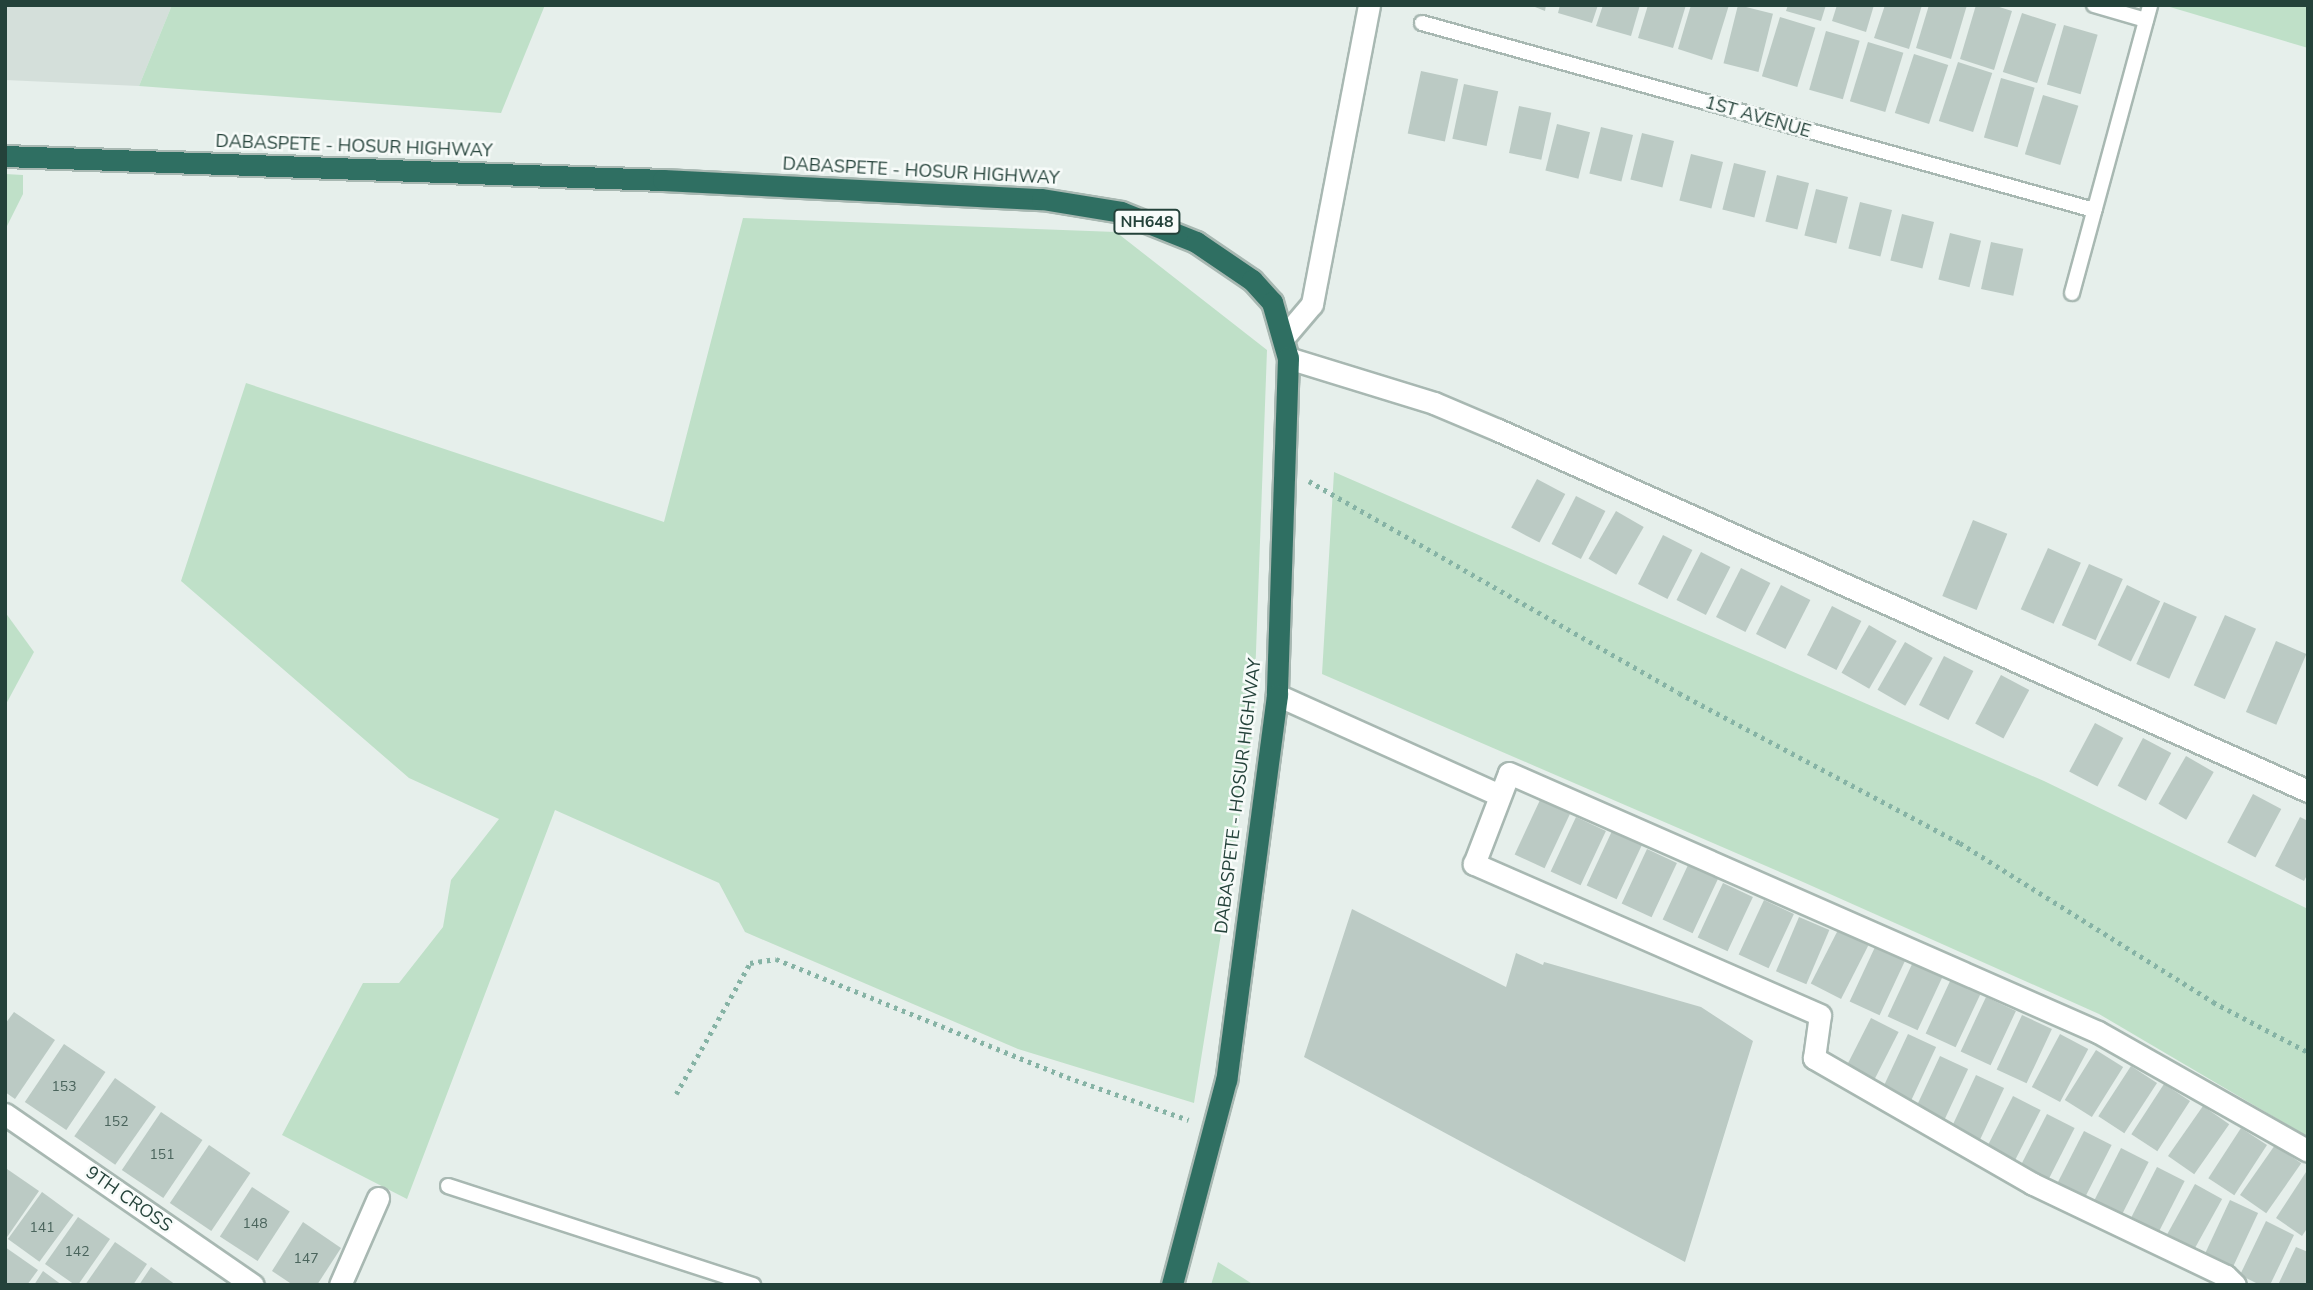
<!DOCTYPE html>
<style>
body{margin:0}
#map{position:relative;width:2313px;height:1290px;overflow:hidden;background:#e6efeb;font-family:"Nunito Sans",sans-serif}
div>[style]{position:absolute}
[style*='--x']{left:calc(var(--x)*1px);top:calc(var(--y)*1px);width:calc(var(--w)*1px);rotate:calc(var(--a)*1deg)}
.built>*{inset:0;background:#d4dfda}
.green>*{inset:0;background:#bfe0c8}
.building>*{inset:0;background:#bbcac4;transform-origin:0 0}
.path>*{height:4.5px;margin-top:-2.25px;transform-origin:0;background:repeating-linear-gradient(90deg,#86b3a5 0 3.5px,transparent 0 8.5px)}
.roads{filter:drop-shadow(2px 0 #a8b8b2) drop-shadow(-2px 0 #a8b8b2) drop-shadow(0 2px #a8b8b2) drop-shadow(0 -2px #a8b8b2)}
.lane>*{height:14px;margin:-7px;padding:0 7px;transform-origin:7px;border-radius:7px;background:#fff}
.street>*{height:21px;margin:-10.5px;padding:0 10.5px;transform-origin:10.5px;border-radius:10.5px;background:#fff}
.secondary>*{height:21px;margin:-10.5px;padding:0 10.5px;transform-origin:10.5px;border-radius:10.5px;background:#fff}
.highway>*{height:21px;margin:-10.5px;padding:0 10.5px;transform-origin:10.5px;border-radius:10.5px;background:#2f6f62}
span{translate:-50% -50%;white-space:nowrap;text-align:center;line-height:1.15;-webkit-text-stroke:5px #f7fbf9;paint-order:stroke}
.number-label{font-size:14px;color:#4a645c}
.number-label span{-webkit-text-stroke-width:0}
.shield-label span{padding:2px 5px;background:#f7fbf9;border:2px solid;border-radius:5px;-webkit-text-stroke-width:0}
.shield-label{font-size:16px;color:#24423a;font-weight:700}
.street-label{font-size:18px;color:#24423a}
.frame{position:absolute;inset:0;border:7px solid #24423a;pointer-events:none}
</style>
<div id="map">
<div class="built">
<i style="clip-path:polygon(5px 5px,172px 5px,139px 86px,5px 80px)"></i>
</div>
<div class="green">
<i style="clip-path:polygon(172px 5px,545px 5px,501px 113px,139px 86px)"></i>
<i style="clip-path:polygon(2171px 5px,2308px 5px,2308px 48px,2170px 7px)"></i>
<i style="clip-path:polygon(5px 174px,23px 175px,23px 194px,5px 230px)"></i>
<i style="clip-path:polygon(743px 218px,1116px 232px,1267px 350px,1253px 734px,1194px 1103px,1018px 1049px,745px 932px,719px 883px,555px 810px,407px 1199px,282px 1135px,363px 983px,399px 983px,443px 927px,451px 880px,499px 819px,409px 778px,181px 581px,246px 383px,664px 522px)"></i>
<i style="clip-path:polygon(1334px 472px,2044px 781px,2308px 909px,2308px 1137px,2099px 1014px,1803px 882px,1322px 674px)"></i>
<i style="clip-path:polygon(5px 612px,34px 652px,5px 706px)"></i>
<i style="clip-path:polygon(1218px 1262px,1254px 1285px,1211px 1285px)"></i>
</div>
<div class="building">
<i style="clip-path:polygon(1530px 5px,1546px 5px,1545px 11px)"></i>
<i style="clip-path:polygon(1560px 5px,1598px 5px,1592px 23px,1558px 13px)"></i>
<i style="clip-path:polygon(1603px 5px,1640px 5px,1631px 36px,1596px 26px)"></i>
<i style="clip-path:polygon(1648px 5px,1686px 5px,1673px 48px,1638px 38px)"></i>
<i style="clip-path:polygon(1691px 5px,1729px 5px,1712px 60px,1678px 49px)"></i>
<i style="left:1738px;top:5px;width:36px;height:60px;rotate:14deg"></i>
<i style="clip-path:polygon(1788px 5px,1826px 5px,1821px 21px,1786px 11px)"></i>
<i style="clip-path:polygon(1837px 5px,1874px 5px,1866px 32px,1832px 21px)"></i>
<i style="clip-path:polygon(1885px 5px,1922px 5px,1909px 49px,1874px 38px)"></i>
<i style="clip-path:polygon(1929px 5px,1967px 5px,1951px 59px,1916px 48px)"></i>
<i style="clip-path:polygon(1976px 5px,1993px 5px,2012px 11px,1994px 70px,1960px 59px)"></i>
<i style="left:2022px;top:13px;width:36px;height:62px;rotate:18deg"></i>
<i style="left:1780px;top:17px;width:37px;height:62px;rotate:17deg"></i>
<i style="left:2064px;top:25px;width:35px;height:62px;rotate:16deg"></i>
<i style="left:1826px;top:31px;width:35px;height:61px;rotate:16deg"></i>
<i style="left:1868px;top:42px;width:37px;height:62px;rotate:17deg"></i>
<i style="left:1914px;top:54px;width:36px;height:62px;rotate:18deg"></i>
<i style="left:1958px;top:62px;width:36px;height:62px;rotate:18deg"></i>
<i style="left:1421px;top:71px;width:38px;height:64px;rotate:12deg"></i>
<i style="left:2001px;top:78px;width:35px;height:62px;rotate:16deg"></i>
<i style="left:1464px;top:84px;width:35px;height:56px;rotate:12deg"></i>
<i style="left:2043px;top:95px;width:37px;height:62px;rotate:17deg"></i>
<i style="left:1519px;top:106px;width:33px;height:48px;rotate:12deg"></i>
<i style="left:1557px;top:124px;width:34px;height:48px;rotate:14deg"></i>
<i style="left:1601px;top:127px;width:33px;height:48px;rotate:14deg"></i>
<i style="left:1642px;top:133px;width:33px;height:48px;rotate:14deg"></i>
<i style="left:1691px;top:154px;width:33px;height:48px;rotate:14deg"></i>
<i style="left:1734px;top:163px;width:33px;height:48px;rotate:14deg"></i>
<i style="left:1777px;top:175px;width:33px;height:48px;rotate:14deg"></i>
<i style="left:1816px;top:189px;width:33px;height:48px;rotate:14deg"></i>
<i style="left:1860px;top:202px;width:33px;height:48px;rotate:14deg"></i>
<i style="left:1902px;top:214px;width:33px;height:48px;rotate:14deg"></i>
<i style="left:1950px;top:233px;width:32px;height:48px;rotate:14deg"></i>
<i style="left:1991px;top:242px;width:33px;height:48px;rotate:12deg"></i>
<i style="left:1537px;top:479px;width:32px;height:55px;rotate:28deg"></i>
<i style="left:1576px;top:496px;width:33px;height:54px;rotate:27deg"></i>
<i style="left:1616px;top:511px;width:32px;height:55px;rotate:30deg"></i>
<i style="left:1973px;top:520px;width:37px;height:82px;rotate:22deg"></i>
<i style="left:1663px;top:535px;width:33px;height:55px;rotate:27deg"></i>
<i style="left:2048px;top:548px;width:36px;height:67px;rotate:24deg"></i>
<i style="left:1701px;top:552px;width:33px;height:54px;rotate:27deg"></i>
<i style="left:2089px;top:564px;width:37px;height:67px;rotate:24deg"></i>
<i style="left:1741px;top:568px;width:33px;height:55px;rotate:27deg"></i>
<i style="left:1781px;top:585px;width:33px;height:55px;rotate:27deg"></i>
<i style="left:2127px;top:585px;width:37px;height:67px;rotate:26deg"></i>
<i style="left:2164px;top:602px;width:36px;height:68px;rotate:24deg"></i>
<i style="left:1832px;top:606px;width:33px;height:55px;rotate:27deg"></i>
<i style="left:2225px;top:615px;width:34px;height:77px;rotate:24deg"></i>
<i style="left:1869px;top:625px;width:32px;height:55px;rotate:30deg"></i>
<i style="left:2276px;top:641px;width:33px;height:77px;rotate:23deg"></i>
<i style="left:1905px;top:642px;width:32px;height:55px;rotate:30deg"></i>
<i style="left:1944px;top:656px;width:33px;height:55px;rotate:27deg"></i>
<i style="left:2001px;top:675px;width:32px;height:55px;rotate:28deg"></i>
<i style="left:2095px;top:723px;width:32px;height:55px;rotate:28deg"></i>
<i style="left:2143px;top:738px;width:32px;height:54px;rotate:28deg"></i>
<i style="left:2186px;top:756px;width:32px;height:55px;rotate:30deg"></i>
<i style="left:2253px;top:794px;width:32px;height:55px;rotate:28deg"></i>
<i style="left:1540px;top:800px;width:33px;height:60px;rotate:25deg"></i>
<i style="left:1576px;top:817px;width:33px;height:60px;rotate:25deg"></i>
<i style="clip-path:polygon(2300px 817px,2308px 821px,2308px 873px,2304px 881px,2275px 866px)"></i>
<i style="left:1612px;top:831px;width:33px;height:60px;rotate:25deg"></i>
<i style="left:1647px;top:849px;width:33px;height:60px;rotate:25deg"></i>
<i style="left:1688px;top:865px;width:33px;height:60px;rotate:25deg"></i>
<i style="left:1723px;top:883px;width:33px;height:60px;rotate:25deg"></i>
<i style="left:1764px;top:900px;width:33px;height:60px;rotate:25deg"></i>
<i style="clip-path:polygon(1352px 909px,1506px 987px,1516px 953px,1543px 965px,1544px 962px,1701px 1007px,1753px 1041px,1685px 1262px,1304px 1057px)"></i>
<i style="left:1799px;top:917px;width:33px;height:59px;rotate:23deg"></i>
<i style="left:1838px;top:930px;width:34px;height:60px;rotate:27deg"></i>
<i style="left:1875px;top:947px;width:33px;height:60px;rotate:25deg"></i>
<i style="left:1913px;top:962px;width:33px;height:60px;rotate:25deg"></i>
<i style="left:1951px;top:979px;width:33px;height:60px;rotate:25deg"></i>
<i style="left:1986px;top:997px;width:33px;height:60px;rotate:25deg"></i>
<i style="clip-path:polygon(14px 1012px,55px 1040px,15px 1099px,5px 1092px,5px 1024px)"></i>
<i style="left:2022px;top:1015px;width:33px;height:60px;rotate:25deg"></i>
<i style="left:1871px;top:1018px;width:31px;height:60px;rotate:27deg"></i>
<i style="left:1908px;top:1034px;width:31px;height:59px;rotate:25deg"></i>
<i style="left:2060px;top:1034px;width:32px;height:60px;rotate:28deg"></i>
<i style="left:64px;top:1044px;width:50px;height:70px;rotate:34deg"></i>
<i style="left:2096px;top:1050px;width:32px;height:59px;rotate:32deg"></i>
<i style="left:1940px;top:1056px;width:31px;height:59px;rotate:25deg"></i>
<i style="left:2131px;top:1066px;width:31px;height:60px;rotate:33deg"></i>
<i style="left:1976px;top:1075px;width:31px;height:59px;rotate:25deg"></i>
<i style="left:115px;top:1078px;width:50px;height:71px;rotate:35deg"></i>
<i style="left:2164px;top:1084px;width:31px;height:60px;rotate:33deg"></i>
<i style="left:2013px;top:1096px;width:31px;height:60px;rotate:27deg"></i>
<i style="left:2203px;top:1106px;width:32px;height:61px;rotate:35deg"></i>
<i style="left:161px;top:1112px;width:50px;height:70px;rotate:34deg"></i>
<i style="left:2047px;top:1114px;width:31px;height:59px;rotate:27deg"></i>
<i style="left:2241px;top:1128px;width:31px;height:60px;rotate:33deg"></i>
<i style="left:2084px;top:1131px;width:31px;height:59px;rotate:27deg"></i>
<i style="left:209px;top:1145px;width:50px;height:70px;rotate:34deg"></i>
<i style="left:2275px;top:1145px;width:32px;height:61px;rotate:35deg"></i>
<i style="left:2121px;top:1148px;width:31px;height:59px;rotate:27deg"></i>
<i style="left:2157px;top:1167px;width:31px;height:59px;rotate:27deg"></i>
<i style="clip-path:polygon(7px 1169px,39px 1191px,5px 1240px,5px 1171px)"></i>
<i style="clip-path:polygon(2308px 1169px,2308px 1227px,2302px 1236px,2276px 1218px)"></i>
<i style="left:2195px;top:1184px;width:31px;height:60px;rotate:29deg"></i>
<i style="left:252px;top:1187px;width:45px;height:59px;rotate:33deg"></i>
<i style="left:42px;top:1192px;width:39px;height:58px;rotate:36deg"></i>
<i style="left:2230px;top:1200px;width:31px;height:59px;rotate:25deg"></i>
<i style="clip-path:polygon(78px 1217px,110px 1239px,78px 1285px,75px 1285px,45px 1264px)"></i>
<i style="clip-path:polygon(2266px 1221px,2294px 1235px,2270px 1285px,2260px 1285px,2240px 1275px)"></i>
<i style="clip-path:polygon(303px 1222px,341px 1248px,317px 1285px,293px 1285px,272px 1271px)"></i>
<i style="clip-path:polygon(115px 1242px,147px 1264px,133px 1285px,85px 1285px)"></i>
<i style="clip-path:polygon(5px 1247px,38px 1270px,27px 1285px,5px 1285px)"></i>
<i style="clip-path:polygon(2296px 1247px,2308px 1252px,2308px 1285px,2278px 1285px)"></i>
<i style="clip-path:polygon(151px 1267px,176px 1285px,139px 1285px)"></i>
<i style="clip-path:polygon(43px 1271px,62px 1285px,34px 1285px)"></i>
</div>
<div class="path">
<i style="--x:1309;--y:481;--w:426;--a:29.8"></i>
<i style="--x:1679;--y:693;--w:319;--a:28.1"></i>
<i style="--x:1960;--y:843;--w:299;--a:32.1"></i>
<i style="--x:2213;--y:1002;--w:107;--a:27.8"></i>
<i style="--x:676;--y:1094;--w:150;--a:-60.5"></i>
<i style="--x:750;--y:963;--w:26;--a:-9"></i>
<i style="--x:776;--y:959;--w:314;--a:22.1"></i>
<i style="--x:1067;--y:1077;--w:129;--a:19.4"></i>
</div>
<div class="roads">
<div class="lane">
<i style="--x:2094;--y:5;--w:54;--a:16.1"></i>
<i style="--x:1422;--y:23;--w:698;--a:15.55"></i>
<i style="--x:2072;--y:293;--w:298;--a:-74.8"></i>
<i style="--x:448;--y:1186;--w:321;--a:18"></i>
</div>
<div class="street">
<i style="--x:1288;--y:358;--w:153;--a:17.1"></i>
<i style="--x:1434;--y:403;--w:69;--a:22.9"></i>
<i style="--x:1498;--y:430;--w:887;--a:24.02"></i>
<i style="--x:1277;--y:695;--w:244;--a:24.2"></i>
<i style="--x:5;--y:1114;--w:301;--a:34.6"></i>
<i style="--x:340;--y:1285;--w:95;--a:-66.4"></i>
<i style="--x:2235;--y:1285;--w:13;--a:-135"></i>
<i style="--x:2226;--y:1276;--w:214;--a:-154.5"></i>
<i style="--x:2033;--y:1184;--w:253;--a:-150.1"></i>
<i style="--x:1814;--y:1058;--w:43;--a:-82.1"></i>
<i style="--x:1820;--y:1015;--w:378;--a:-156.4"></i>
<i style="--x:1474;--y:864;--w:97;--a:-69"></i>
<i style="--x:1509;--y:773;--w:643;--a:23.74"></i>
<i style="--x:2098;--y:1032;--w:241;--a:29.5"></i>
</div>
<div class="secondary">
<i style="--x:1284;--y:337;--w:43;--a:-49.7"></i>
<i style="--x:1312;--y:304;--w:304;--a:-79.2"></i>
</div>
<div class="highway">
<i style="--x:5;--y:156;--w:658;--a:2.09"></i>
<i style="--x:663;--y:180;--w:379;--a:2.9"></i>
<i style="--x:1042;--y:199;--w:80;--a:9.3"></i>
<i style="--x:1121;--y:212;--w:81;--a:21.8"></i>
<i style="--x:1196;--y:242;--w:68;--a:34.2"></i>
<i style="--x:1252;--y:280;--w:30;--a:48"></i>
<i style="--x:1272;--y:302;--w:58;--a:74.1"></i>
<i style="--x:1288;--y:358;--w:337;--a:91.9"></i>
<i style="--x:1277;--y:695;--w:388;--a:97.5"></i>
<i style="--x:1226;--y:1080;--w:212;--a:104.8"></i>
</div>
</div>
<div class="number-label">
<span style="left:64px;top:1087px">153</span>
<span style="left:116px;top:1122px">152</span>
<span style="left:162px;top:1155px">151</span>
<span style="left:255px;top:1224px">148</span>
<span style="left:42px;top:1228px">141</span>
<span style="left:77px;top:1252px">142</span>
<span style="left:306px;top:1259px">147</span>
</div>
<div class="shield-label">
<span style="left:1147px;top:222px">NH648</span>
</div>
<div class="street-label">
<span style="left:1758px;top:117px;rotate:16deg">1ST AVENUE</span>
<span style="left:354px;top:146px;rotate:2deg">DABASPETE - HOSUR HIGHWAY</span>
<span style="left:921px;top:171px;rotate:3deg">DABASPETE - HOSUR HIGHWAY</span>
<span style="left:1238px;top:796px;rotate:-83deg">DABASPETE - HOSUR HIGHWAY</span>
<span style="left:129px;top:1199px;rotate:35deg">9TH CROSS</span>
</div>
<div class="frame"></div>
</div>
